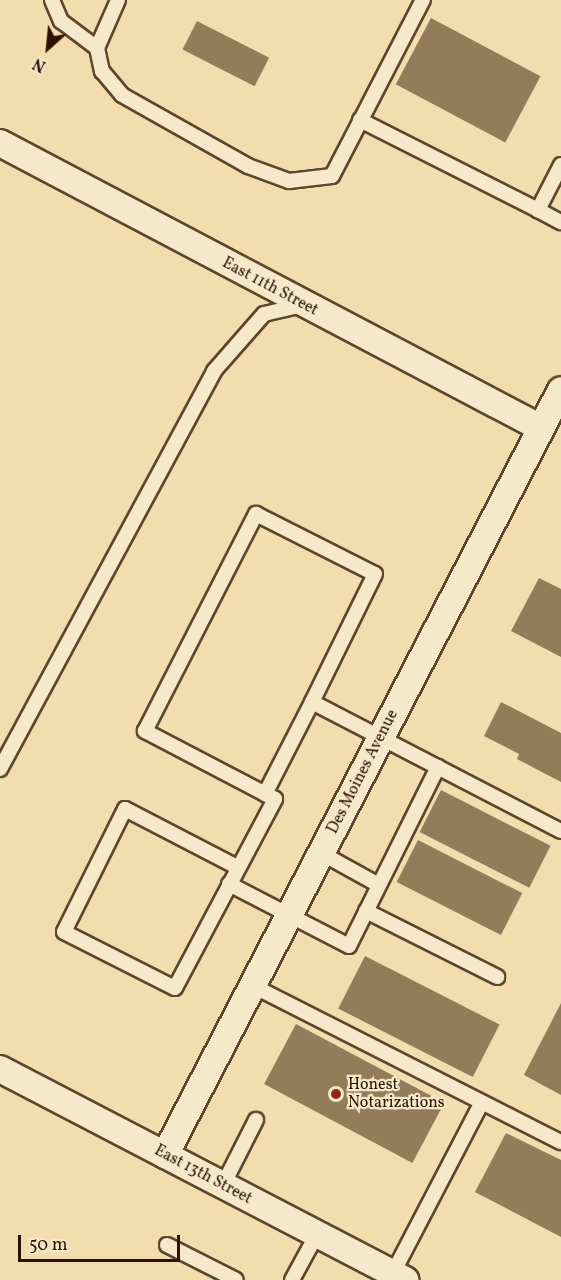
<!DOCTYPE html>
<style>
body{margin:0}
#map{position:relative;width:561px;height:1280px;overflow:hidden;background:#f1ddad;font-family:Vollkorn,serif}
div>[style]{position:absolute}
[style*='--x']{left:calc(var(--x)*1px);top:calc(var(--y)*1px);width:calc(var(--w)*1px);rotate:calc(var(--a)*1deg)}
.building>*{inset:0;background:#937c5a;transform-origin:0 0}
.roads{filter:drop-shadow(2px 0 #5f452b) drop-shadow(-2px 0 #5f452b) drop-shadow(0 2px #5f452b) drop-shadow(0 -2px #5f452b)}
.lane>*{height:14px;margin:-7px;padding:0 7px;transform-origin:7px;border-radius:7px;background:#f6e9ca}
.street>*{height:26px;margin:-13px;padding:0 13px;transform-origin:13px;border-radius:13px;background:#f6e9ca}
.dots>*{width:16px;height:16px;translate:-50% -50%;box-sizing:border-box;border:3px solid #f6e9ca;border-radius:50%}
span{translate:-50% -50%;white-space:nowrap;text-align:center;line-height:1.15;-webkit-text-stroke:4.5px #f6e9ca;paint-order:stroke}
.street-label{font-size:16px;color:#2e1200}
.poi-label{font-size:16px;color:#2e1200}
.left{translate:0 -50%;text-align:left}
.north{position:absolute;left:18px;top:18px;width:60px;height:60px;-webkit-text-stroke:4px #f6e9ca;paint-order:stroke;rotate:207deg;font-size:16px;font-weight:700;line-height:24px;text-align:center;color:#2e1200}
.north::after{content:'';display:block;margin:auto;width:21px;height:27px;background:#2e1200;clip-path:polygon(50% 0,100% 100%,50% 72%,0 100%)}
.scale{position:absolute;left:18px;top:1235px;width:162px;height:27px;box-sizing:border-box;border:3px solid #2e1200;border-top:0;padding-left:8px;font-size:18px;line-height:21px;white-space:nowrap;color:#2e1200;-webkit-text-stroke:4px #f6e9ca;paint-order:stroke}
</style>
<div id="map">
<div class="building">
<i style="left:431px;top:18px;width:124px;height:75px;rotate:28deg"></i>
<i style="left:197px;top:21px;width:81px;height:32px;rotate:27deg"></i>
<i style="clip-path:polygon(539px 578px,561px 589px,561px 657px,511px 631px)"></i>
<i style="clip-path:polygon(501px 702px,561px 733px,561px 782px,517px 759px,519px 754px,484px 736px)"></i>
<i style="left:441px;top:790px;width:123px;height:47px;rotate:27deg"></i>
<i style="left:418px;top:840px;width:117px;height:47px;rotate:27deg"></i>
<i style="left:365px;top:956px;width:151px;height:59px;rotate:27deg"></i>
<i style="clip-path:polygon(561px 1003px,561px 1095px,524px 1075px)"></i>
<i style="left:296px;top:1024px;width:168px;height:68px;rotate:28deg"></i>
<i style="clip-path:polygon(506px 1133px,561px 1160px,561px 1237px,475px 1192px)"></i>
</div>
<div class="roads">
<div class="lane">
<i style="--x:52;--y:0;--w:23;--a:67"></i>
<i style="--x:61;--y:21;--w:45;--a:36.9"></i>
<i style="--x:118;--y:0;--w:52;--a:113.6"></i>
<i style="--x:97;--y:48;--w:24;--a:78"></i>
<i style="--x:102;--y:71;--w:31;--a:50"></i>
<i style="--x:122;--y:95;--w:145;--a:29.4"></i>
<i style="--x:248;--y:166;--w:44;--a:20.1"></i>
<i style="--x:289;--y:181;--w:43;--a:-6.6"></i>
<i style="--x:332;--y:176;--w:198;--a:-62.7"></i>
<i style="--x:360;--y:120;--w:199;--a:26.8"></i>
<i style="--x:561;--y:165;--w:51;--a:117.1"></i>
<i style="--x:538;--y:210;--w:26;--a:28"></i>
<i style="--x:0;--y:769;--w:452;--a:-61.7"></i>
<i style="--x:214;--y:371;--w:76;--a:-48.7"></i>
<i style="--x:264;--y:314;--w:40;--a:-13"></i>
<i style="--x:265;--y:794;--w:103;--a:-62.9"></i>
<i style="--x:321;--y:853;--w:66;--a:28.9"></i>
<i style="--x:237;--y:867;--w:126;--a:-152.6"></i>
<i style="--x:125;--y:809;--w:137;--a:116.4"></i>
<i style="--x:64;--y:932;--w:124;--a:26.8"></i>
<i style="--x:175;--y:988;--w:214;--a:-62.1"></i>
<i style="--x:275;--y:799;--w:147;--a:-152.4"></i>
<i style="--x:145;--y:731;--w:244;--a:-62.9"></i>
<i style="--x:256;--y:514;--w:133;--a:26.8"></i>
<i style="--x:375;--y:574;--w:143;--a:116.2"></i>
<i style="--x:312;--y:702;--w:280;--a:27.4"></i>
<i style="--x:229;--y:884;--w:135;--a:27.3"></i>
<i style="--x:349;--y:946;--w:200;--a:-63.6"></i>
<i style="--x:366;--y:911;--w:147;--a:26.7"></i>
<i style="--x:253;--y:986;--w:345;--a:26.9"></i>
<i style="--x:223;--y:1185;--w:73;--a:-63.1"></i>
<i style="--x:167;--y:1245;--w:77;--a:26.9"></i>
<i style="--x:393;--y:1273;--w:191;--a:-62.5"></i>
<i style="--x:292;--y:1280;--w:52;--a:-61.5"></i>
</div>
<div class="street">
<i style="--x:0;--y:143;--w:611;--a:27.78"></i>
<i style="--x:0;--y:1069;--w:457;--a:27.5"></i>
<i style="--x:165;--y:1155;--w:861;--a:-62.63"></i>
</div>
</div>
<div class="dots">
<i style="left:336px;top:1094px;background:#8f2418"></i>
</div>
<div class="street-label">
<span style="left:270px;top:287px;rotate:28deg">East 11th Street</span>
<span style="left:363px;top:772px;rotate:-63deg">Des Moines Avenue</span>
<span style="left:203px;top:1175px;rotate:28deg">East 13th Street</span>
</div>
<div class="poi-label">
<span class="left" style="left:348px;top:1094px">Honest<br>Notarizations</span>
</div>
<div class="north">N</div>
<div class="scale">50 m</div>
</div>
